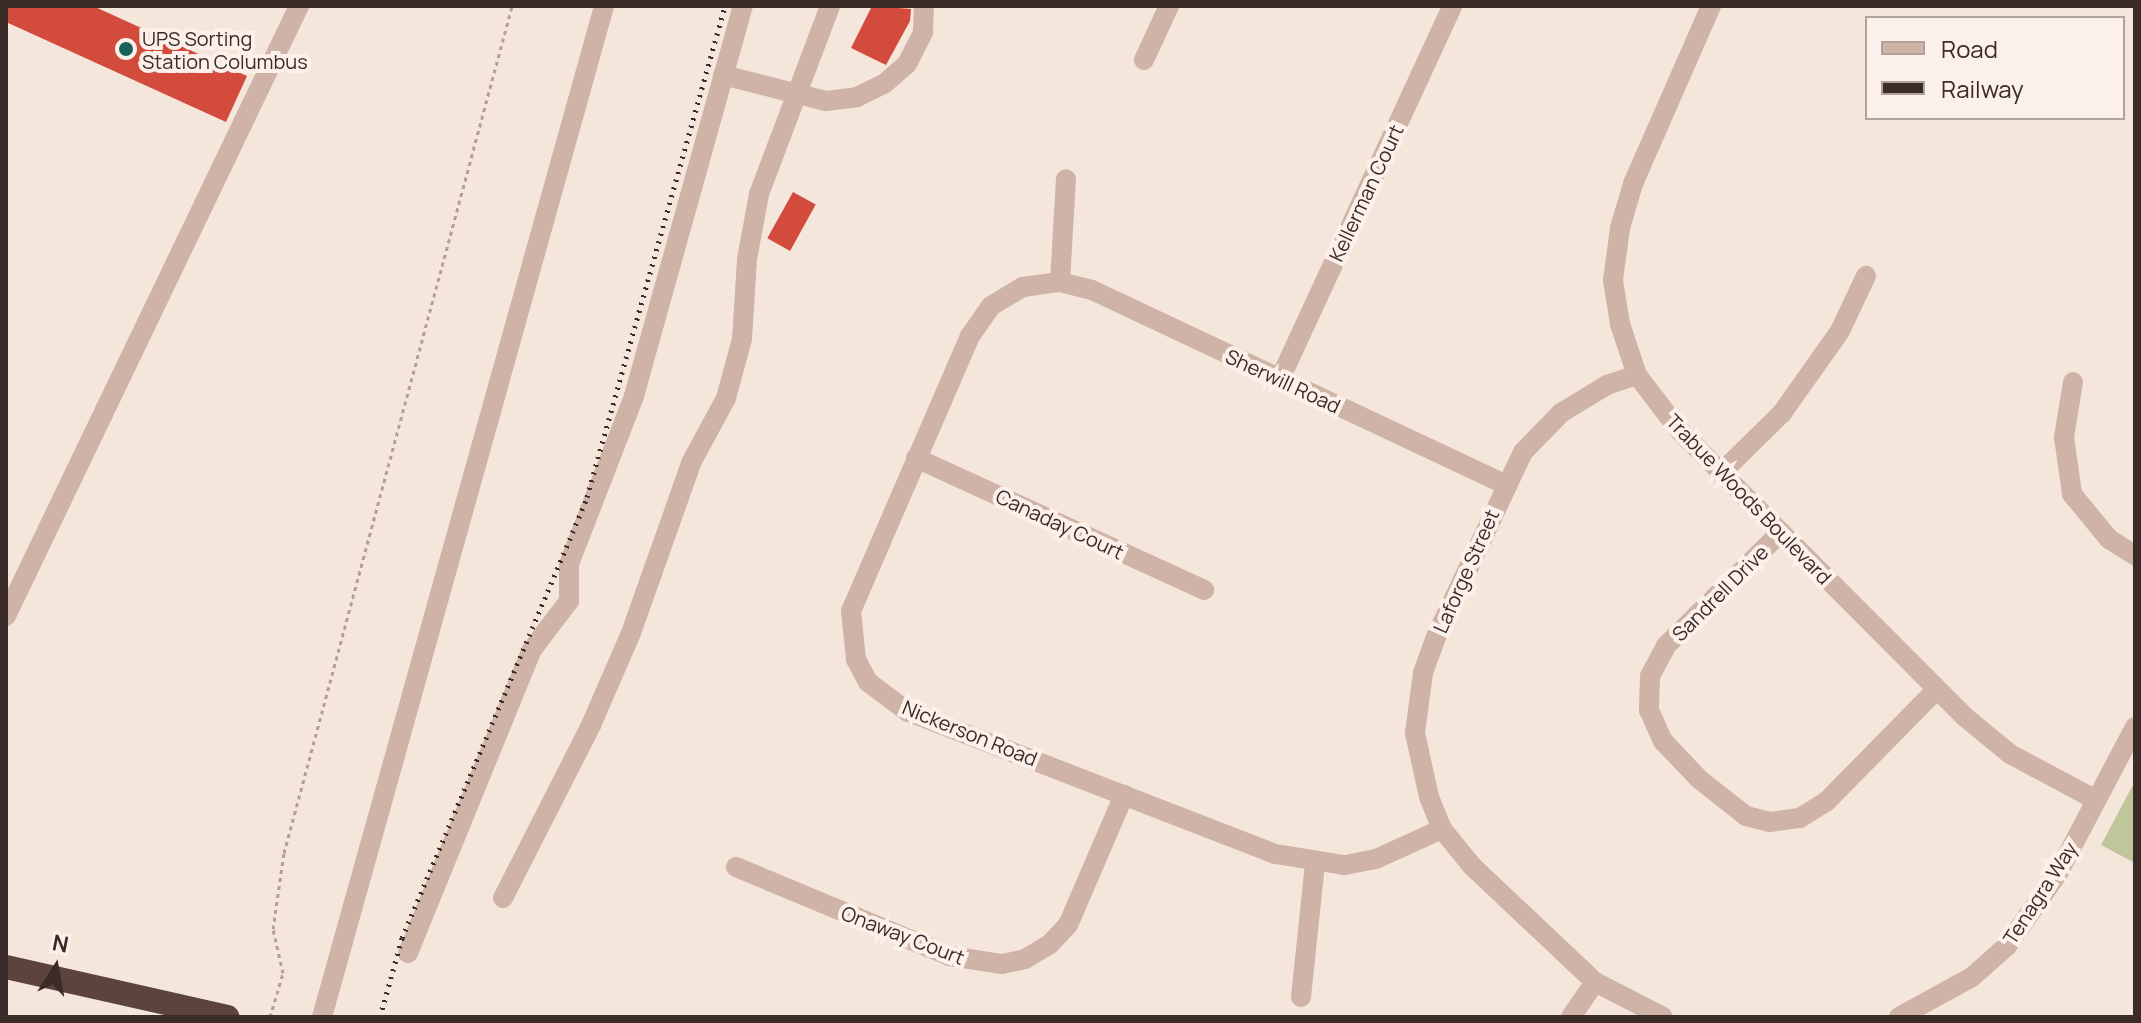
<!DOCTYPE html>
<style>
body{margin:0}
#map{position:relative;width:2141px;height:1023px;overflow:hidden;background:#f5e6dc;font-family:Manrope,sans-serif}
div>[style]{position:absolute}
[style*='--x']{left:calc(var(--x)*1px);top:calc(var(--y)*1px);width:calc(var(--w)*1px);rotate:calc(var(--a)*1deg)}
.green>*{inset:0;background:#bec69a}
.building>*{inset:0;background:#d34b3c;transform-origin:0 0}
.path>*{height:3px;margin-top:-1.5px;transform-origin:0;background:repeating-linear-gradient(90deg,#bb9d90 0 4px,transparent 0 8px)}
.minor>*{height:20px;margin:-10px;padding:0 10px;transform-origin:10px;border-radius:10px;background:#cfb3a6}
.highway>*{height:24px;margin:-12px;padding:0 12px;transform-origin:12px;border-radius:12px;background:#5c433e}
.rail>*{height:5px;margin-top:-2.5px;transform-origin:0;background:repeating-linear-gradient(90deg,#3a2b28 0 2px,transparent 0 8px)}
.dots>*{width:22px;height:22px;translate:-50% -50%;box-sizing:border-box;border:4px solid #fcf1ea;border-radius:50%}
span{translate:-50% -50%;white-space:nowrap;text-align:center;line-height:1.15;-webkit-text-stroke:8px #fcf1ea;paint-order:stroke}
.poi-label{font-size:20px;color:#3a2b28}
.left{translate:0 -50%;text-align:left}
.street-label{font-size:20px;color:#3a2b28}
.frame{position:absolute;inset:0;border:8px solid #3a2b28;pointer-events:none}
.legend{position:absolute;left:1865px;top:16px;width:260px;height:104px;box-sizing:border-box;background:#fcf1ea;border:2px solid #aea29c;margin:0;padding:10px 14px;list-style:none;font-size:24px;color:#3a2b28}
.legend li{display:flex;align-items:center;gap:16px;height:40px}
.legend b{width:40px;border:2px solid #aea29c}
.north{position:absolute;left:16px;top:927px;width:80px;height:80px;-webkit-text-stroke:6px #fcf1ea;paint-order:stroke;rotate:11deg;font-size:22px;font-weight:700;line-height:32px;text-align:center;color:#3a2b28}
.north::after{content:'';display:block;margin:auto;width:28px;height:36px;background:#3a2b28;clip-path:polygon(50% 0,100% 100%,50% 72%,0 100%)}
</style>
<div id="map">
<div class="green">
<i style="clip-path:polygon(2135px 781px,2135px 863px,2101px 845px)"></i>
</div>
<div class="building">
<i style="clip-path:polygon(6px 6px,93px 6px,247px 76px,226px 122px,6px 22px)"></i>
<i style="clip-path:polygon(872px 6px,911px 9px,910px 21px,886px 65px,851px 48px)"></i>
<i style="left:793px;top:192px;width:26px;height:53px;rotate:29deg"></i>
</div>
<div class="path">
<i style="--x:270;--y:1017;--w:46;--a:-73.5"></i>
<i style="--x:283;--y:973;--w:45;--a:-102.8"></i>
<i style="--x:273;--y:929;--w:77;--a:-81.8"></i>
<i style="--x:284;--y:853;--w:877;--a:-74.93"></i>
</div>
<div class="minor">
<i style="--x:1711;--y:6;--w:194;--a:113.7"></i>
<i style="--x:1633;--y:184;--w:46;--a:106.5"></i>
<i style="--x:1620;--y:228;--w:52;--a:97.7"></i>
<i style="--x:1613;--y:280;--w:45;--a:81"></i>
<i style="--x:1620;--y:324;--w:54;--a:71.6"></i>
<i style="--x:1637;--y:375;--w:71;--a:52.5"></i>
<i style="--x:1680;--y:431;--w:404;--a:45.1"></i>
<i style="--x:1965;--y:717;--w:58;--a:39.4"></i>
<i style="--x:2010;--y:754;--w:98;--a:28.1"></i>
<i style="--x:1144;--y:60;--w:60;--a:-65.2"></i>
<i style="--x:723;--y:75;--w:106;--a:14.2"></i>
<i style="--x:826;--y:101;--w:31;--a:-7"></i>
<i style="--x:857;--y:97;--w:30;--a:-26"></i>
<i style="--x:884;--y:84;--w:30;--a:-41"></i>
<i style="--x:907;--y:64;--w:36;--a:-63"></i>
<i style="--x:923;--y:32;--w:26;--a:-88"></i>
<i style="--x:1060;--y:282;--w:103;--a:-86.7"></i>
<i style="--x:1637;--y:375;--w:32;--a:162"></i>
<i style="--x:1607;--y:385;--w:54;--a:148.7"></i>
<i style="--x:1561;--y:413;--w:54;--a:134.3"></i>
<i style="--x:1523;--y:452;--w:204;--a:115.2"></i>
<i style="--x:1436;--y:637;--w:38;--a:110"></i>
<i style="--x:1423;--y:673;--w:61;--a:97.6"></i>
<i style="--x:1415;--y:733;--w:66;--a:77.7"></i>
<i style="--x:1429;--y:797;--w:35;--a:68"></i>
<i style="--x:1442;--y:829;--w:48;--a:51"></i>
<i style="--x:1472;--y:866;--w:169;--a:43.3"></i>
<i style="--x:1595;--y:982;--w:76;--a:27.2"></i>
<i style="--x:1280;--y:379;--w:411;--a:-65.2"></i>
<i style="--x:2073;--y:382;--w:56;--a:99.3"></i>
<i style="--x:2064;--y:437;--w:58;--a:82"></i>
<i style="--x:2072;--y:494;--w:58;--a:50.6"></i>
<i style="--x:2109;--y:539;--w:31;--a:32"></i>
<i style="--x:916;--y:458;--w:317;--a:24.6"></i>
<i style="--x:1721;--y:473;--w:86;--a:-44.5"></i>
<i style="--x:1782;--y:413;--w:100;--a:-54.7"></i>
<i style="--x:1840;--y:331;--w:61;--a:-64.7"></i>
<i style="--x:1781;--y:532;--w:162;--a:135.3"></i>
<i style="--x:1666;--y:646;--w:34;--a:118"></i>
<i style="--x:1650;--y:676;--w:34;--a:92"></i>
<i style="--x:1649;--y:710;--w:34;--a:66"></i>
<i style="--x:1663;--y:741;--w:52;--a:46.5"></i>
<i style="--x:1699;--y:779;--w:60;--a:38.2"></i>
<i style="--x:1746;--y:816;--w:25;--a:14"></i>
<i style="--x:1770;--y:822;--w:30;--a:-8"></i>
<i style="--x:1800;--y:818;--w:31;--a:-32"></i>
<i style="--x:1826;--y:802;--w:157;--a:-45.5"></i>
<i style="--x:6;--y:616;--w:677;--a:-64.34"></i>
<i style="--x:1442;--y:829;--w:72;--a:155.6"></i>
<i style="--x:1376;--y:859;--w:33;--a:169"></i>
<i style="--x:1344;--y:865;--w:70;--a:-170.9"></i>
<i style="--x:1275;--y:854;--w:394;--a:-158.8"></i>
<i style="--x:908;--y:712;--w:50;--a:-143.1"></i>
<i style="--x:868;--y:682;--w:26;--a:-118"></i>
<i style="--x:856;--y:659;--w:48;--a:-95.9"></i>
<i style="--x:851;--y:611;--w:300;--a:-66.6"></i>
<i style="--x:970;--y:336;--w:37;--a:-55"></i>
<i style="--x:991;--y:306;--w:37;--a:-31"></i>
<i style="--x:1023;--y:287;--w:37;--a:-8"></i>
<i style="--x:1060;--y:282;--w:33;--a:14"></i>
<i style="--x:1092;--y:290;--w:456;--a:25.2"></i>
<i style="--x:736;--y:867;--w:232;--a:22.6"></i>
<i style="--x:950;--y:956;--w:53;--a:8.7"></i>
<i style="--x:1002;--y:964;--w:24;--a:-12"></i>
<i style="--x:1025;--y:959;--w:29;--a:-31"></i>
<i style="--x:1050;--y:944;--w:26;--a:-47"></i>
<i style="--x:1068;--y:925;--w:142;--a:-66.7"></i>
<i style="--x:503;--y:898;--w:194;--a:-63"></i>
<i style="--x:591;--y:725;--w:100;--a:-66.5"></i>
<i style="--x:631;--y:633;--w:182;--a:-70.5"></i>
<i style="--x:692;--y:461;--w:72;--a:-61.6"></i>
<i style="--x:726;--y:398;--w:61;--a:-74.8"></i>
<i style="--x:742;--y:339;--w:80;--a:-86.4"></i>
<i style="--x:747;--y:259;--w:66;--a:-79.5"></i>
<i style="--x:759;--y:194;--w:201;--a:-69.3"></i>
<i style="--x:408;--y:953;--w:326;--a:-67.8"></i>
<i style="--x:531;--y:651;--w:63;--a:-52.8"></i>
<i style="--x:569;--y:601;--w:37;--a:-90"></i>
<i style="--x:569;--y:564;--w:180;--a:-68.8"></i>
<i style="--x:634;--y:396;--w:405;--a:-74.4"></i>
<i style="--x:1301;--y:997;--w:134;--a:-84"></i>
<i style="--x:322;--y:1017;--w:1050;--a:-74.41"></i>
<i style="--x:1571;--y:1017;--w:42;--a:-55.6"></i>
<i style="--x:1899;--y:1017;--w:83;--a:-28.7"></i>
<i style="--x:1972;--y:977;--w:47;--a:-41.5"></i>
<i style="--x:2007;--y:946;--w:89;--a:-55.1"></i>
<i style="--x:2058;--y:873;--w:165;--a:-62.2"></i>
</div>
<div class="highway">
<i style="--x:6;--y:967;--w:227;--a:12.7"></i>
</div>
<div class="rail">
<i style="--x:380;--y:1017;--w:82;--a:-74.4"></i>
<i style="--x:402;--y:938;--w:478;--a:-67.2"></i>
<i style="--x:587;--y:497;--w:510;--a:-74.3"></i>
</div>
<div class="dots">
<i style="left:126px;top:49px;background:#18615b"></i>
</div>
<div class="poi-label">
<span class="left" style="left:142px;top:50px">UPS Sorting<br>Station Columbus</span>
</div>
<div class="street-label">
<span style="left:1366px;top:193px;rotate:-65deg">Kellerman Court</span>
<span style="left:1283px;top:381px;rotate:25deg">Sherwill Road</span>
<span style="left:1749px;top:499px;rotate:46deg">Trabue Woods Boulevard</span>
<span style="left:1060px;top:524px;rotate:25deg">Canaday Court</span>
<span style="left:1466px;top:571px;rotate:-66deg">Laforge Street</span>
<span style="left:1720px;top:593px;rotate:-45deg">Sandrell Drive</span>
<span style="left:970px;top:733px;rotate:22deg">Nickerson Road</span>
<span style="left:2040px;top:893px;rotate:-57deg">Tenagra Way</span>
<span style="left:903px;top:935px;rotate:21deg">Onaway Court</span>
</div>
<div class="frame"></div>
<ul class="legend">
<li><b style="height:10px;background:#cfb3a6"></b>Road</li>
<li><b style="height:10px;background:#3a2b28"></b>Railway</li>
</ul>
<div class="north">N</div>
</div>
